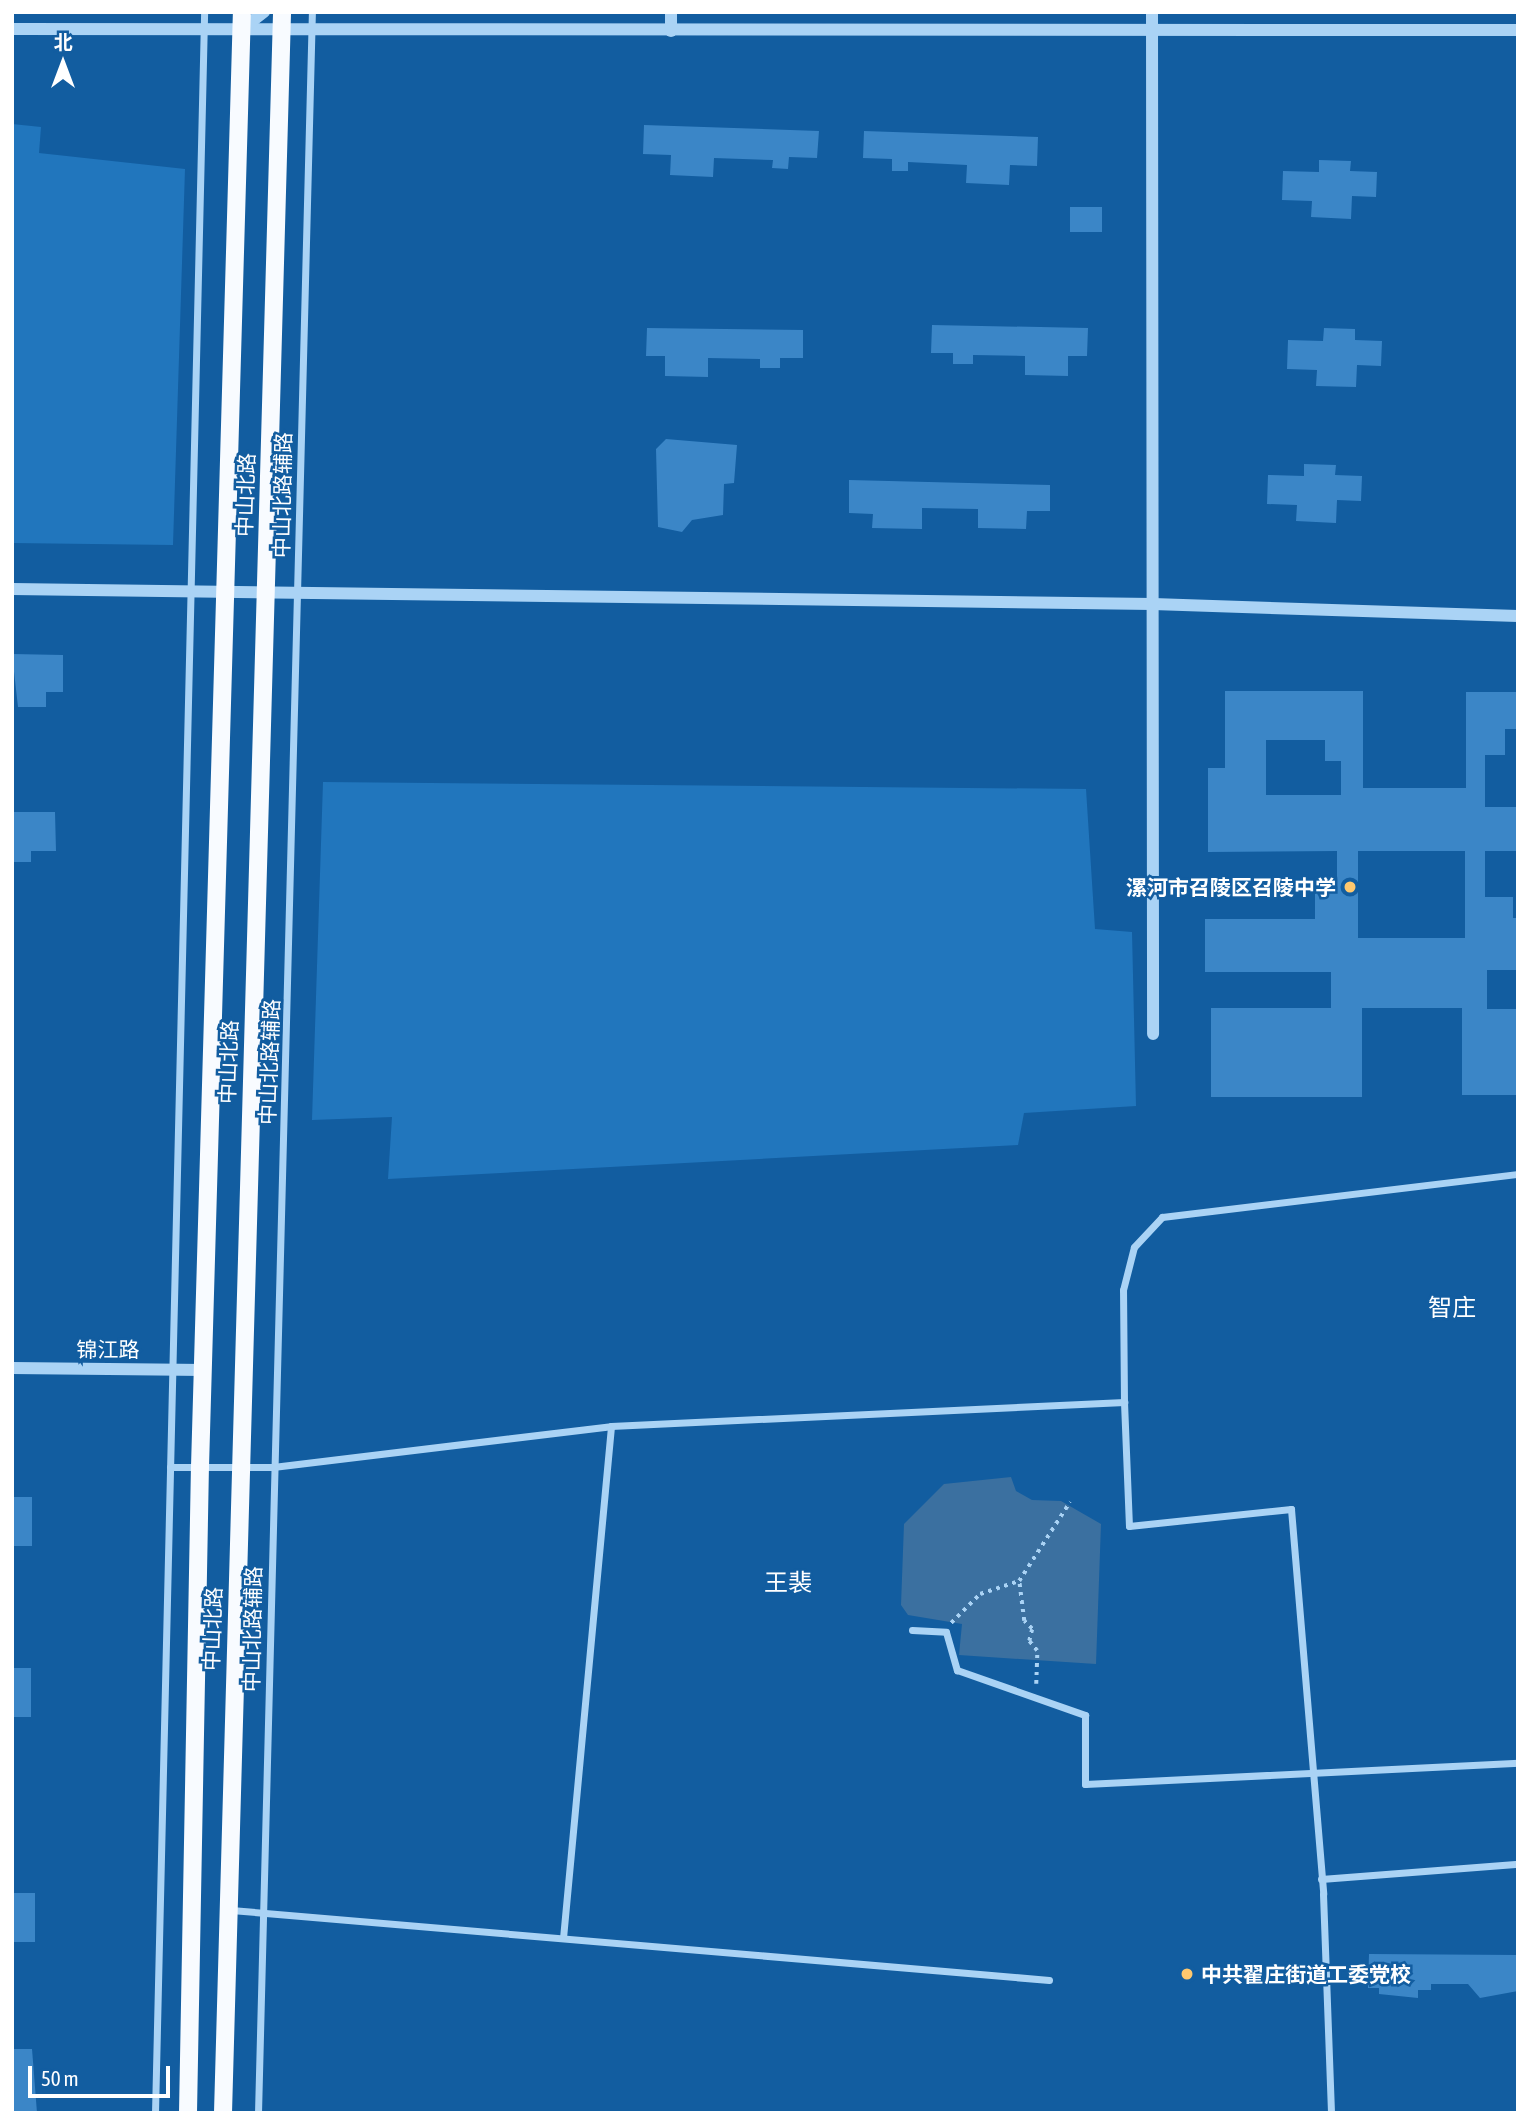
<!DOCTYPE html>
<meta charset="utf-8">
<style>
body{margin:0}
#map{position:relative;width:1530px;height:2125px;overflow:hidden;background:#125da0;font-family:"Asap Condensed","Noto Sans SC",sans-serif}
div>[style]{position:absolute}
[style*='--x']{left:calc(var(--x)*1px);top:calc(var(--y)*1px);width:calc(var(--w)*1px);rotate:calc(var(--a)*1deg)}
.green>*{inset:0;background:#2176bd}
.water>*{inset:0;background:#3b70a0}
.building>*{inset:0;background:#3b86c7;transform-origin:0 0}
.path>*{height:3.5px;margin-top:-1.75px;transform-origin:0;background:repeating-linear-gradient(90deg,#aad3f5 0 3.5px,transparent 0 8.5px)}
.minor>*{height:7px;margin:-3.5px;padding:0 3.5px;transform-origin:3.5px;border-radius:3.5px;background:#aad3f5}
.tertiary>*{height:12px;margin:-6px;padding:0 6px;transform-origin:6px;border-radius:6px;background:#aad3f5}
.primary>*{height:18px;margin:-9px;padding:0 9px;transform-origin:9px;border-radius:9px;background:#f8fbff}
.dots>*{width:19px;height:19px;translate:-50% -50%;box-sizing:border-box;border:4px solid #125da0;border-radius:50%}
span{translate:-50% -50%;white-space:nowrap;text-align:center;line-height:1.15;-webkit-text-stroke:5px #125da0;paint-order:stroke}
.street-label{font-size:21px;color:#fff}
.poi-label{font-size:21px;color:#fff;font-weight:700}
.right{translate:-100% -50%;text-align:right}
.left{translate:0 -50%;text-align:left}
.quarter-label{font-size:24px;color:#fff}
.frame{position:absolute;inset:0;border:14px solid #fff;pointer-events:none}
.north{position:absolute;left:28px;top:28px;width:70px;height:70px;-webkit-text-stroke:5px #125da0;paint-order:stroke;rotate:0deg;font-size:19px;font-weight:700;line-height:28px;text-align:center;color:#fff}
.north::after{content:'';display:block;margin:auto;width:24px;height:32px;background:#fff;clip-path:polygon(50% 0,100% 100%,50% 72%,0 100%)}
.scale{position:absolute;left:28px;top:2066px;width:142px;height:32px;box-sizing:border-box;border:4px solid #fff;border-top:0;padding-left:9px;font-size:21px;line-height:24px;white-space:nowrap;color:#fff;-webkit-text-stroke:5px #125da0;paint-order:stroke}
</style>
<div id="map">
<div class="green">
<i style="clip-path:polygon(12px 124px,41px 127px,39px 153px,185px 169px,173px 545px,12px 543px)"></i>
<i style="clip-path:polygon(323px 782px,1086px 789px,1095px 929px,1132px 932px,1136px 1106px,1024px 1113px,1018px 1145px,388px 1179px,392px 1117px,312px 1120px)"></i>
</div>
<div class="water">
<i style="clip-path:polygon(1011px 1477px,1016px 1491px,1032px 1500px,1061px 1501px,1101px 1524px,1096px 1664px,959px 1655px,962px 1624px,908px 1615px,901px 1605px,904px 1524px,944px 1484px)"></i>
</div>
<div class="building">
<i style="clip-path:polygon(644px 125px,819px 131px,817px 158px,789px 157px,788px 169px,772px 168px,773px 160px,714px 158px,713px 177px,670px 175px,671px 155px,643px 154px)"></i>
<i style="clip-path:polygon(864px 131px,1038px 137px,1037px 166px,1010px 165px,1009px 185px,966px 183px,967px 165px,908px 162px,908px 171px,892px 171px,892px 159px,863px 158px)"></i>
<i style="clip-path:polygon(1319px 160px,1351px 161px,1350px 171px,1377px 172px,1376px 197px,1352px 196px,1351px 219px,1311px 217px,1312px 201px,1282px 200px,1283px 171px,1319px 172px)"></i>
<i style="left:1070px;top:207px;width:32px;height:25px"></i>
<i style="clip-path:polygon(932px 325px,1088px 328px,1087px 356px,1068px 356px,1068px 376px,1025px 375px,1025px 356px,973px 355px,973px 364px,953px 364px,953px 353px,931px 353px)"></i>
<i style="clip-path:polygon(647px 328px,803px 330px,803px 358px,780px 358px,780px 368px,760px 368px,760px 359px,708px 358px,708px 377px,665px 376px,665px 356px,646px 356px)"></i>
<i style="clip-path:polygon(1324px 328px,1355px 329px,1355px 340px,1382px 341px,1381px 366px,1357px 365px,1356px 387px,1316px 386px,1317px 370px,1287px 369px,1288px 340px,1323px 341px)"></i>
<i style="clip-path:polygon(666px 439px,737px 445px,734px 483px,724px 484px,723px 515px,692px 520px,682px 532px,658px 527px,656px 449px)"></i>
<i style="clip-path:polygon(1304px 464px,1336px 465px,1335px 475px,1362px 476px,1361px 501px,1337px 500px,1336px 523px,1296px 521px,1297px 505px,1267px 504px,1268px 475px,1304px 476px)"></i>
<i style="clip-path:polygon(849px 480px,1050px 485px,1050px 511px,1027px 511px,1026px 529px,978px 528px,978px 509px,922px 508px,922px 529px,872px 528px,873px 514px,849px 513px)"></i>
<i style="clip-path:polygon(12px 654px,63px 655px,63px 692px,46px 692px,46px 707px,18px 707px)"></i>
<i style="clip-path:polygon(evenodd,1225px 691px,1363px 691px,1363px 788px,1466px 788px,1466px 692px,1518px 692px,1518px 729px,1505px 729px,1505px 755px,1485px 755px,1485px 807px,1518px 807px,1518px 851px,1485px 851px,1485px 897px,1513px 897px,1513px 918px,1518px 918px,1518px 970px,1487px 970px,1487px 1009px,1518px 1009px,1518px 1095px,1462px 1095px,1462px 1008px,1362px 1008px,1362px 1097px,1211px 1097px,1211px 1008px,1331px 1008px,1331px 972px,1205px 972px,1205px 919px,1315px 919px,1315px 893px,1337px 893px,1337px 851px,1208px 852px,1208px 768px,1225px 768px,1225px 691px,1266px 740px,1325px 740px,1325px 761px,1341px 761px,1341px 795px,1266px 795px,1266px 740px,1225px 691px,1358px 851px,1465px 851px,1465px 938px,1358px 938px,1358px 851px)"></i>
<i style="clip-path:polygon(12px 812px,55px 812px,56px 851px,31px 851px,31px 862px,12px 862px)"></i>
<i style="left:12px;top:1497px;width:20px;height:49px"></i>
<i style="left:12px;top:1668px;width:19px;height:49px"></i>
<i style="left:12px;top:1893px;width:23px;height:49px"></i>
<i style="clip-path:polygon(1369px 1954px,1518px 1955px,1518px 1991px,1480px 1998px,1468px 1984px,1431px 1984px,1431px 1990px,1418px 1990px,1418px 1998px,1379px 1994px,1379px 1988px,1368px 1988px)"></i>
<i style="clip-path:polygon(12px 2049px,32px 2049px,37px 2113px,12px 2113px)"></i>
</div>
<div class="path">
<i style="--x:951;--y:1623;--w:41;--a:-45"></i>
<i style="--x:980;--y:1594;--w:41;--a:-18.4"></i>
<i style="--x:1036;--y:1684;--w:33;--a:-88"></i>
<i style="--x:1037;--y:1651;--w:13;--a:-129"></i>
<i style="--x:1029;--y:1641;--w:12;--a:-76"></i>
<i style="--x:1032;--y:1629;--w:11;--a:-135"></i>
<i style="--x:1024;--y:1621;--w:40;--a:-97.1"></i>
<i style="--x:1019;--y:1581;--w:94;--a:-57.2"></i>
</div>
<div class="minor">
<i style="--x:1124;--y:1402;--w:112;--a:-90.5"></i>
<i style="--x:1123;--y:1290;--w:44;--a:-75.7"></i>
<i style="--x:1134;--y:1247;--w:41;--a:-47"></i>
<i style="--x:1162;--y:1217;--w:359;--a:-6.9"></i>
<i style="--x:170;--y:1467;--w:103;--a:0"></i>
<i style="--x:273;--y:1467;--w:340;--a:-6.9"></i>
<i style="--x:611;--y:1426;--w:514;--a:-2.68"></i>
<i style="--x:1124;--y:1402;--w:124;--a:87.7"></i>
<i style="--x:1129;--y:1526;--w:163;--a:-6"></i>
<i style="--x:1291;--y:1509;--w:386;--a:85.2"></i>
<i style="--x:1323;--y:1894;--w:219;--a:87.9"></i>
<i style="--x:912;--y:1630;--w:34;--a:3"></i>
<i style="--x:946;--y:1632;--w:40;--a:74"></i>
<i style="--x:957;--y:1670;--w:136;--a:19.4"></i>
<i style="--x:1085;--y:1715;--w:69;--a:90"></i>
<i style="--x:1085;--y:1784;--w:434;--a:-2.8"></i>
<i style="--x:1321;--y:1879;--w:198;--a:-4.4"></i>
<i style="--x:231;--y:1910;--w:821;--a:4.89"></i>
<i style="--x:563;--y:1938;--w:514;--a:-84.64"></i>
<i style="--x:155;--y:2113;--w:2102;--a:-88.66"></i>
<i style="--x:258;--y:2113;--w:2102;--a:-88.53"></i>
</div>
<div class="tertiary">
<i style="--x:671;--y:12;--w:19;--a:90"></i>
<i style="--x:1152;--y:12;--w:1022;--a:89.94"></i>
<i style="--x:12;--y:29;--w:1506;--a:0.04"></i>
<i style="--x:242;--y:29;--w:28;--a:-38"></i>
<i style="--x:12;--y:589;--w:1141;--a:0.75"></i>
<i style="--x:1153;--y:604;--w:365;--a:1.9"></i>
<i style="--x:12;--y:1368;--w:192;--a:0.6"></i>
</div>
<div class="primary">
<i style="--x:188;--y:2113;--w:646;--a:-88.94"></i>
<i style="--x:200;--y:1467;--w:1456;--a:-88.35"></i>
<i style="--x:223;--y:2113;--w:2102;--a:-88.39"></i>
</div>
<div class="dots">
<i style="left:1350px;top:887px;background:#ffc86e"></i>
<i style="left:1187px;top:1974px;background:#ffc86e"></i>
</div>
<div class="street-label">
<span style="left:245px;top:495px;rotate:-88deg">中山北路</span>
<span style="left:282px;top:495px;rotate:-89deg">中山北路辅路</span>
<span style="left:228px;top:1062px;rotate:-88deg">中山北路</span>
<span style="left:269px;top:1062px;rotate:-88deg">中山北路辅路</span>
<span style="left:108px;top:1349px">锦江路</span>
<span style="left:212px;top:1629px;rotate:-88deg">中山北路</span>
<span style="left:252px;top:1629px;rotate:-89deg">中山北路辅路</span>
</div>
<div class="poi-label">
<span class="right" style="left:1336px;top:887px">漯河市召陵区召陵中学</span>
<span class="left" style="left:1201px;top:1974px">中共翟庄街道工委党校</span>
</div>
<div class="quarter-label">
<span style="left:1452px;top:1308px">智庄</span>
<span style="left:788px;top:1583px">王裴</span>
</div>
<div class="frame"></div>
<div class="north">北</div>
<div class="scale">50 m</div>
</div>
